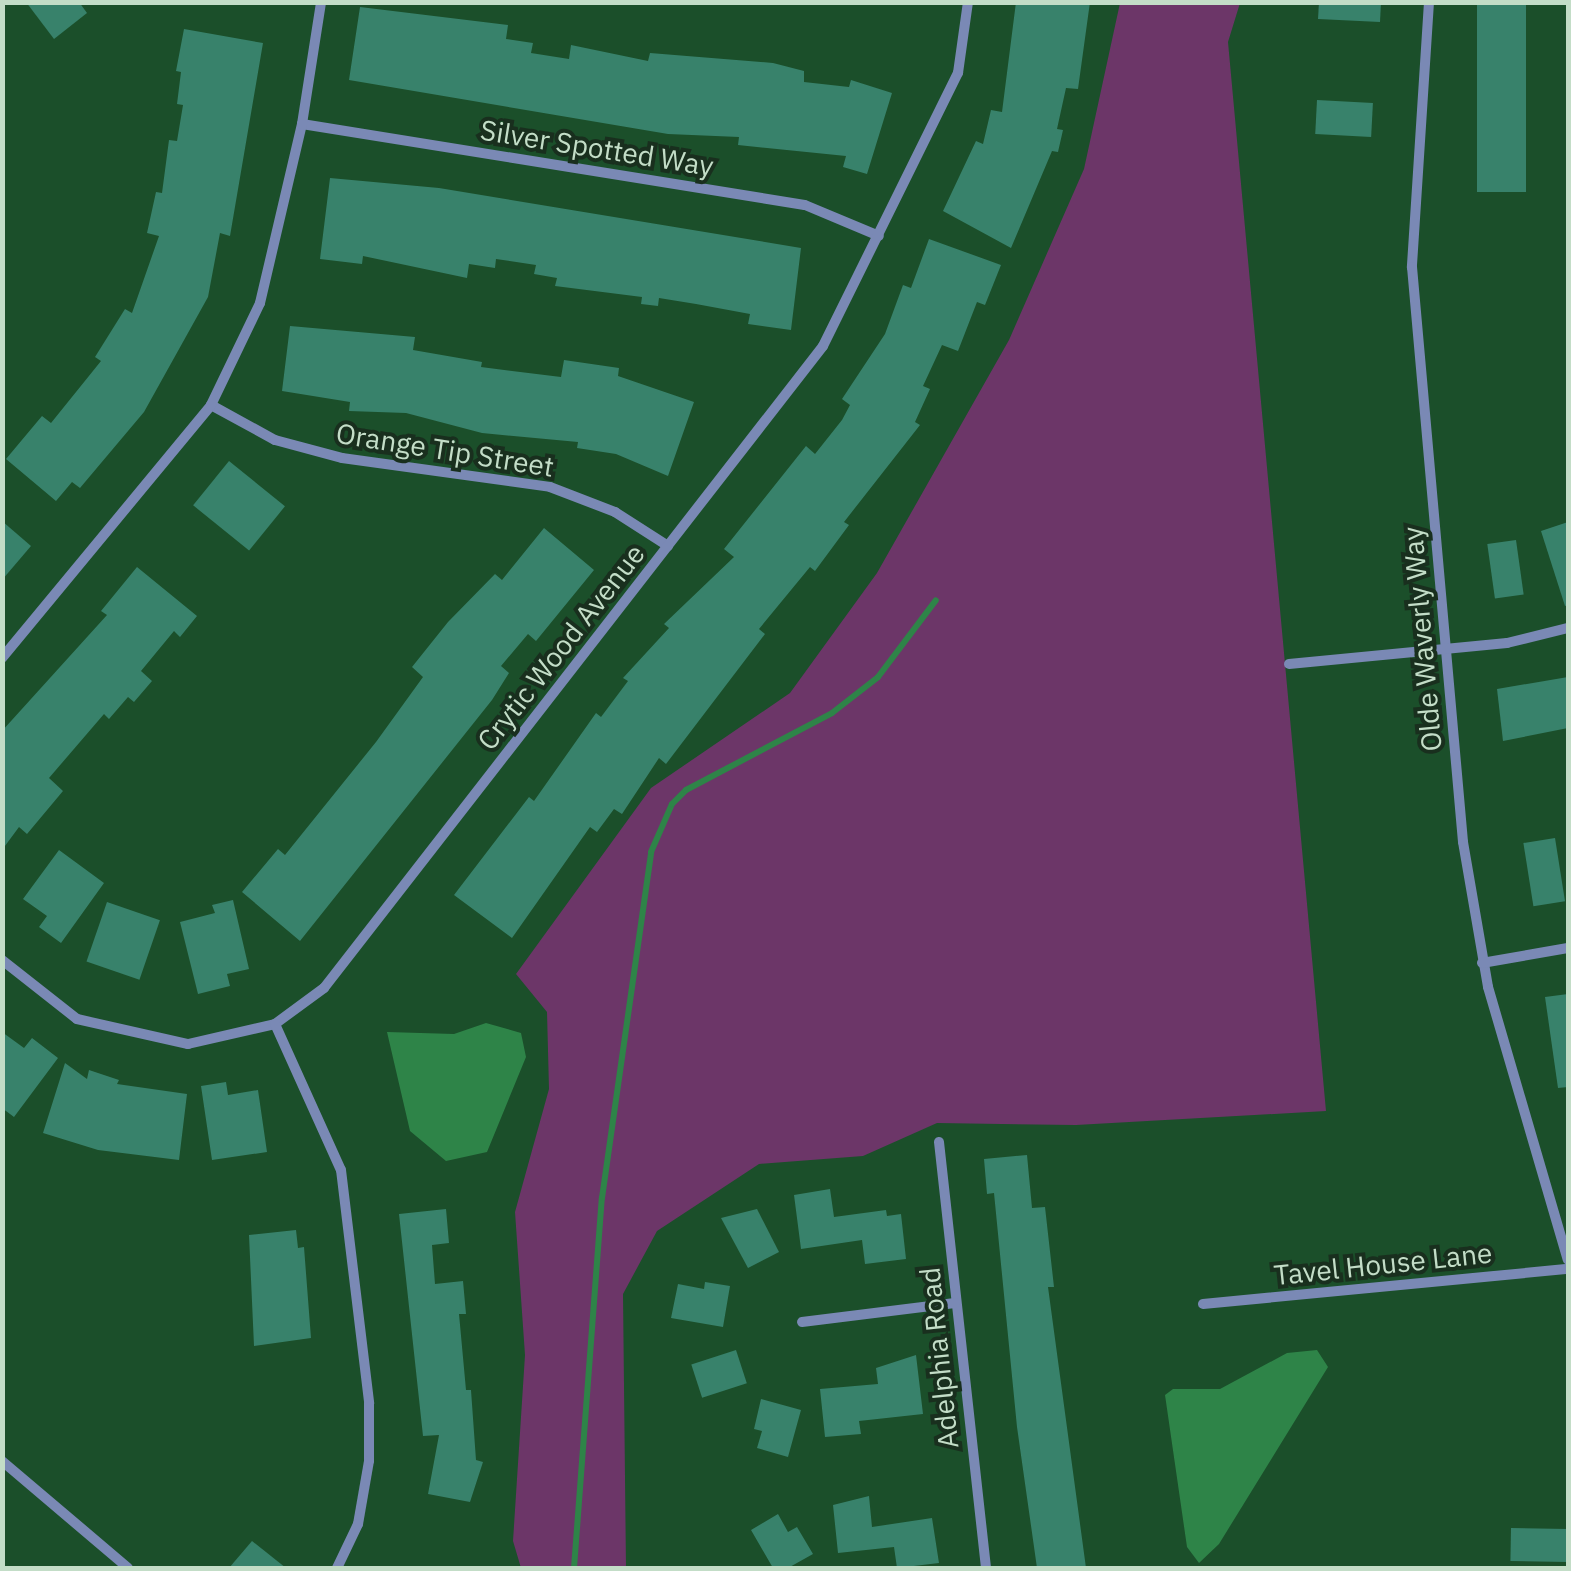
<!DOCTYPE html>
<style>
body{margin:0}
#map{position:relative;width:1571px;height:1571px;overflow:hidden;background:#1b4f2a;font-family:"IBM Plex Sans",sans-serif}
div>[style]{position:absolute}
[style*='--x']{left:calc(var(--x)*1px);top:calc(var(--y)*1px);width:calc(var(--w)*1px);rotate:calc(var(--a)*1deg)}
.green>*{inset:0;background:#6c3668}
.water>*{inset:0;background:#2e8448}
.stream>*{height:6px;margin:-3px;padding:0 3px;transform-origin:3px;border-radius:3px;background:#2e8448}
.building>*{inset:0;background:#38826b;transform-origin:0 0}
.street>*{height:10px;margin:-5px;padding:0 5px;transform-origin:5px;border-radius:5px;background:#7a89b5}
span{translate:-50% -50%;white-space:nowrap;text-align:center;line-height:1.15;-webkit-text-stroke:8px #192f1e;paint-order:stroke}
.street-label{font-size:28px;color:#c3ddc7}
.frame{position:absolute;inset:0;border:5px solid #c3ddc7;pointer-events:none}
</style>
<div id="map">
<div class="green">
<i style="clip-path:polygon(1120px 3px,1240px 3px,1228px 42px,1326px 1111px,1076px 1125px,937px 1123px,863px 1156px,759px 1164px,657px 1231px,623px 1294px,626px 1568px,521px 1568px,513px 1541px,525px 1355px,515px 1212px,549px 1089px,547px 1012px,516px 974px,651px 788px,790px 693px,877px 573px,1009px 340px,1084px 169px)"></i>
</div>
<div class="water">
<i style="clip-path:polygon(486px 1023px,521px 1033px,526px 1057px,487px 1152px,446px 1161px,410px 1131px,387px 1032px,454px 1034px)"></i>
<i style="clip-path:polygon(1317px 1350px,1328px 1367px,1219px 1544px,1199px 1563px,1187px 1547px,1165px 1395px,1173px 1389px,1220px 1389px,1287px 1353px)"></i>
</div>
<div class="stream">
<i style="--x:574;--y:1568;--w:371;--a:-85.7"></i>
<i style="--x:602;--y:1198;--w:349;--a:-81.9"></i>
<i style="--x:651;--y:852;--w:52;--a:-66.4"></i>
<i style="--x:672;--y:804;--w:20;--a:-45"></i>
<i style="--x:686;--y:790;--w:165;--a:-27.8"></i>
<i style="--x:832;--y:713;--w:58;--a:-38"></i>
<i style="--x:878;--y:677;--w:96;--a:-53"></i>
</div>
<div class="building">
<i style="clip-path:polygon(26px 2px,79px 2px,87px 13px,54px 39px)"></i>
<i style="clip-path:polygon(1016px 2px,1090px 2px,1078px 89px,1066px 88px,1057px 129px,1063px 130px,1058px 152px,1052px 151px,1011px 248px,943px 211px,976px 141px,983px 144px,991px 110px,1002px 112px)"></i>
<i style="clip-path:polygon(1319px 2px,1381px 2px,1380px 22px,1318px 19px)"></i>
<i style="left:1477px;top:2px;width:49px;height:190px"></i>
<i style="clip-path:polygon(360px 7px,508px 25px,506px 39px,533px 43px,531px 53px,569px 59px,571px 45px,648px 61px,650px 53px,773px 63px,804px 71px,804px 82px,849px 87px,851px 80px,892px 93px,867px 174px,843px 167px,846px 156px,738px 145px,739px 137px,668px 134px,349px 80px)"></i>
<i style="clip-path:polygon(184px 29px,263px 43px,230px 236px,220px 233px,208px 297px,144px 412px,80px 488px,72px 482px,56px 501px,6px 459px,42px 416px,51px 423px,101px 361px,95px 357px,125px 309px,132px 313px,159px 236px,147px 233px,156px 192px,162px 193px,169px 140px,177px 141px,183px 105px,177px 104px,181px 72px,176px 71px)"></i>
<i style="left:1317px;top:100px;width:56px;height:34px;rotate:3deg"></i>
<i style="clip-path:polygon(330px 178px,439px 188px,801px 248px,791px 330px,748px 324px,750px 314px,696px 304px,659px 298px,658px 306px,641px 304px,642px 297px,555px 286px,557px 278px,534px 274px,536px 265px,496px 259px,495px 268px,469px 264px,467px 278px,363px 256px,362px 264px,320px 259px)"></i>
<i style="clip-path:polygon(929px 239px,1001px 265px,985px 305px,977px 302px,958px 351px,942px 345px,923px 386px,930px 389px,915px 422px,920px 425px,844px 522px,849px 525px,815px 571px,810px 567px,759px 629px,765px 634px,666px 764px,659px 758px,622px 814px,614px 809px,597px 832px,590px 827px,512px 938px,454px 895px,529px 797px,534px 801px,596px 713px,601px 717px,628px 681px,623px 678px,669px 628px,664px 624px,734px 557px,724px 549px,806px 446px,815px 454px,842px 420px,850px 405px,842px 399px,885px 334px,903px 285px,911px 288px)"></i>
<i style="clip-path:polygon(290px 326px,415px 337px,413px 350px,482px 362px,481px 367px,561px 377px,564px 360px,619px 368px,618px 376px,694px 402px,668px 476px,616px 454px,577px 448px,578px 442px,482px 433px,406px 413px,349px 411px,350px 402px,282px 391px)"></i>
<i style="left:229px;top:461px;width:72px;height:57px;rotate:39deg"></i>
<i style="clip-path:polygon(2px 521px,31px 546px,2px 580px)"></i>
<i style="clip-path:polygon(1568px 522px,1568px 605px,1565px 606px,1541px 531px)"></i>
<i style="clip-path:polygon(544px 528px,594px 570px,536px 641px,528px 634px,501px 666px,509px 673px,492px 700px,300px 941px,242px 892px,278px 849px,285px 855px,376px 742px,423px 677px,412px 667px,448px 622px,495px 574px,502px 580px)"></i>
<i style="left:1516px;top:540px;width:55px;height:29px;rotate:82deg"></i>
<i style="clip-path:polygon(137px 567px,197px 616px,180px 637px,174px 631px,141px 671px,152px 681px,134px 702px,128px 697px,109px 719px,104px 714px,49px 778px,63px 791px,27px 834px,19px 827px,2px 850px,2px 731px,107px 615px,101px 611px)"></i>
<i style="clip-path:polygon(1568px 677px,1568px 728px,1503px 741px,1497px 689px)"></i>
<i style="left:1555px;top:838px;width:64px;height:32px;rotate:81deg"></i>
<i style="clip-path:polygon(59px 850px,104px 883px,61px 943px,39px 927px,47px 916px,23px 899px)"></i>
<i style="clip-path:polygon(233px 900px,249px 969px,227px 974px,230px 986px,198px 994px,180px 922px,215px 913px,212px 905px)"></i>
<i style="left:107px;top:902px;width:56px;height:63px;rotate:19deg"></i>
<i style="clip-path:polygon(1568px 994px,1568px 1087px,1558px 1088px,1545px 997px)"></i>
<i style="clip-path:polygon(2px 1032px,24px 1048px,32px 1038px,58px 1058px,14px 1117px,2px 1108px)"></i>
<i style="clip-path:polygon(65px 1063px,87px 1079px,89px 1070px,119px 1080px,117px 1084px,187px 1094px,179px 1160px,98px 1150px,43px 1133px)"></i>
<i style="clip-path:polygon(226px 1082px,228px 1095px,258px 1090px,267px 1152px,212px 1160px,201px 1086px)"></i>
<i style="clip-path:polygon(1027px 1155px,1032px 1208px,1045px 1207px,1054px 1287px,1048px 1287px,1086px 1568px,1037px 1568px,1017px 1427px,994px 1193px,987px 1194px,984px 1159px)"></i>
<i style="clip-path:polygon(830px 1189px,834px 1217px,886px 1210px,887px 1216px,901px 1214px,906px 1259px,865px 1264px,862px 1240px,801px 1249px,794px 1195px)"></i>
<i style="clip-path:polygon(446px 1209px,449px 1243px,432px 1245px,435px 1284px,463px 1281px,466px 1314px,459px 1314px,466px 1390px,471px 1390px,476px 1460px,483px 1462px,470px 1502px,428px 1494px,439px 1435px,423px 1436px,399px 1214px)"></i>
<i style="clip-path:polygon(757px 1209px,779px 1252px,748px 1268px,721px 1218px)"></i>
<i style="clip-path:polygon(296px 1230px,298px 1248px,304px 1247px,311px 1338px,254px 1346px,249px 1235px)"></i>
<i style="clip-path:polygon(705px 1282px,730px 1286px,723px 1327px,671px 1318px,678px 1284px,704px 1289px)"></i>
<i style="left:736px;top:1350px;width:35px;height:47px;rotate:72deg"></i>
<i style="clip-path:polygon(916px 1355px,923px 1414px,859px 1421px,861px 1434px,825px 1437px,820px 1389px,878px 1384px,876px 1368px)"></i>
<i style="clip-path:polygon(761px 1399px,801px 1410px,788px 1457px,757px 1448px,762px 1431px,754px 1429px)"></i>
<i style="clip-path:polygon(869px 1496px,872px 1527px,932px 1518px,939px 1563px,897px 1568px,894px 1547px,838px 1553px,833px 1505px)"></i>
<i style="clip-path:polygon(778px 1514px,788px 1532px,797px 1527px,813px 1554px,788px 1568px,773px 1568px,751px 1530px)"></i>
<i style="left:1511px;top:1528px;width:57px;height:33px;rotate:1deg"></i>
<i style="clip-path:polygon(252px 1541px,286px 1568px,229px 1568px)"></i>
</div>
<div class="street">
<i style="--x:1429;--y:2;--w:266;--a:93.7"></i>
<i style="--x:1412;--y:267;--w:577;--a:84.93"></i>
<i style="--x:1463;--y:842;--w:147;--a:80.2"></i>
<i style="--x:1488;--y:987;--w:284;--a:73.7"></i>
<i style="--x:302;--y:124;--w:509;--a:9.15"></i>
<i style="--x:805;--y:205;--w:80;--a:22.7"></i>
<i style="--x:211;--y:405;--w:73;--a:28.7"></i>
<i style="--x:275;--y:440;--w:69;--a:15"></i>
<i style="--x:342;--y:458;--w:210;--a:7.9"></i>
<i style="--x:550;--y:487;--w:70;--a:21"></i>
<i style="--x:615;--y:512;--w:63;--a:32.7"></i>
<i style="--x:2;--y:658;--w:328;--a:-50.4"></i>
<i style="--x:211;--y:405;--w:113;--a:-64.3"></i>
<i style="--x:260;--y:303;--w:184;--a:-76.8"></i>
<i style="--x:302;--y:124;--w:123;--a:-81.1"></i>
<i style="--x:1289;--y:664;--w:219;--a:-5.5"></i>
<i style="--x:1507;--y:643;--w:63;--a:-13.8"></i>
<i style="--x:2;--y:960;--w:95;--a:38.2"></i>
<i style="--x:77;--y:1019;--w:114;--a:12.7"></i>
<i style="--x:188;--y:1044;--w:89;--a:-12.9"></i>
<i style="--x:275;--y:1024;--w:61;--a:-36.3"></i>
<i style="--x:324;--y:988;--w:813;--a:-52.14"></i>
<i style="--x:823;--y:346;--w:305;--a:-63.7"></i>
<i style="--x:958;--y:73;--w:72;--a:-82"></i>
<i style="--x:1482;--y:963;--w:87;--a:-9.9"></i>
<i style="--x:275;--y:1024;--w:160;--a:65.7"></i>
<i style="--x:341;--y:1170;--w:235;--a:83.1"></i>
<i style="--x:369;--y:1403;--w:58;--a:90"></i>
<i style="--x:369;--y:1461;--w:64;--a:99.9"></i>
<i style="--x:358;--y:1524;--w:49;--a:115.5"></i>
<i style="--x:939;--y:1142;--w:429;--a:83.7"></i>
<i style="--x:1203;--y:1304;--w:367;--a:-5.5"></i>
<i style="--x:802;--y:1322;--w:154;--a:-7.1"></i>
<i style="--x:2;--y:1461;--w:165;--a:40.3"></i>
</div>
<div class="street-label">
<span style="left:597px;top:148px;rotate:9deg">Silver Spotted Way</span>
<span style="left:445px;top:450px;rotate:9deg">Orange Tip Street</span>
<span style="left:1422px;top:639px;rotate:-95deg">Olde Waverly Way</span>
<span style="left:561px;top:647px;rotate:-52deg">Crytic Wood Avenue</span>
<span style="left:1383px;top:1264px;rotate:-6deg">Tavel House Lane</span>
<span style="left:939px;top:1358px;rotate:-96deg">Adelphia Road</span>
</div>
<div class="frame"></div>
</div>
